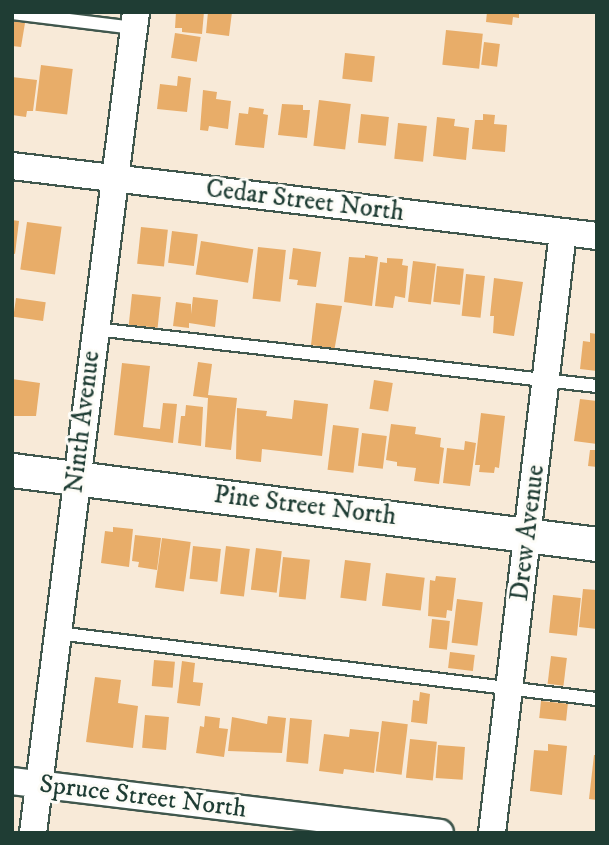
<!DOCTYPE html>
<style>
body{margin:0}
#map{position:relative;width:609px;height:845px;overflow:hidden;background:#f8ead8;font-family:"IM FELL DW Pica",serif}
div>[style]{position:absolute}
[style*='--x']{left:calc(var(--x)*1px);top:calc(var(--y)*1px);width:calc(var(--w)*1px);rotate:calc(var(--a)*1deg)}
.building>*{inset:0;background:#e8ad69;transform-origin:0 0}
.roads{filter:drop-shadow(2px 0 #40574d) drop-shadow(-2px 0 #40574d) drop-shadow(0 2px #40574d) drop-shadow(0 -2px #40574d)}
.service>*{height:12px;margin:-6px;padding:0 6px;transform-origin:6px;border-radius:6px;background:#fff}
.minor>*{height:26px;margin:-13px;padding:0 13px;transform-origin:13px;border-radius:13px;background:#fff}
.tertiary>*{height:33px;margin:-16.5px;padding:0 16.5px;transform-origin:16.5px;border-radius:16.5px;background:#fff}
span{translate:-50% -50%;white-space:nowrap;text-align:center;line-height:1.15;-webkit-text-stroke:6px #fdfcf7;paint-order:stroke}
.street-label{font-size:26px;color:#1f3d34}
.frame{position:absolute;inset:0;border:14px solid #1f3d34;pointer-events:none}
</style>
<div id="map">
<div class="building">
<i style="clip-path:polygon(176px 12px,204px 12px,202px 34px,182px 32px,182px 28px,175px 28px)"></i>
<i style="clip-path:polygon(208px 12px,232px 12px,229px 36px,206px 33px)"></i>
<i style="clip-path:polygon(487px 12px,519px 12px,519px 18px,513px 17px,512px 25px,486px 22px)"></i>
<i style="clip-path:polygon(12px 21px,25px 23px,21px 47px,12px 46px)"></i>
<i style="left:446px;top:30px;width:37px;height:35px;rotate:6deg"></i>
<i style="left:175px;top:33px;width:26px;height:25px;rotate:9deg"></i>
<i style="left:484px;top:42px;width:16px;height:23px;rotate:7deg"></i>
<i style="left:345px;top:53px;width:30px;height:26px;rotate:6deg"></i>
<i style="left:41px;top:65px;width:32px;height:46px;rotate:7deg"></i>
<i style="clip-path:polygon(178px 76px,191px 78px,187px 112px,157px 109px,160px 84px,177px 86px)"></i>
<i style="clip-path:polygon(12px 77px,37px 80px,33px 111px,27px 111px,26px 117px,12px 115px)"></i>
<i style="clip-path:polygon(203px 90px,217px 92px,216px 99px,231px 101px,228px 129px,209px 126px,208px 131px,200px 130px)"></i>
<i style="left:319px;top:100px;width:32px;height:46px;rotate:7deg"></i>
<i style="clip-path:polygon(282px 104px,303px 105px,303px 110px,310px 110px,307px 138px,278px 135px)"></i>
<i style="clip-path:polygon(249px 107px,264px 109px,263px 114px,268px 115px,264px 148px,235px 145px,239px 113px,248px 114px)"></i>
<i style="left:361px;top:114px;width:28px;height:29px;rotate:6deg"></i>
<i style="clip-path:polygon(483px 114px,495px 115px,494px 124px,507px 125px,505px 152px,472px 149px,475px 120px,483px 120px)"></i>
<i style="clip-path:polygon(437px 117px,455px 119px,454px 126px,469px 128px,466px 160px,433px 156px)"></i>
<i style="left:398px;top:123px;width:29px;height:36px;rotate:6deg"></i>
<i style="clip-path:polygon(12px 220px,19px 221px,15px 254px,12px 253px)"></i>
<i style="left:27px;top:222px;width:35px;height:48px;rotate:8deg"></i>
<i style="left:141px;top:227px;width:27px;height:37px;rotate:6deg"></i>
<i style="left:172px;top:231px;width:26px;height:32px;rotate:7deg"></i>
<i style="left:201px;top:241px;width:53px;height:34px;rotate:9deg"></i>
<i style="left:258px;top:247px;width:28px;height:52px;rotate:6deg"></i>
<i style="clip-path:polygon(293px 248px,321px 252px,316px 287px,297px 285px,298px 280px,289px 279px)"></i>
<i style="clip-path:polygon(365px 255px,378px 257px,372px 306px,344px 302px,349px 257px,365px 258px)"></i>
<i style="clip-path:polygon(387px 258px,403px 259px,402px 265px,408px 266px,405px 298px,395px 296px,393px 308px,375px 306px,380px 262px,387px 263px)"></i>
<i style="left:413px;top:261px;width:23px;height:41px;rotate:7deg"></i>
<i style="left:437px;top:266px;width:27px;height:36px;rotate:6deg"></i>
<i style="left:466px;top:274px;width:19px;height:42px;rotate:6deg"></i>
<i style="clip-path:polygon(494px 278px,523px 282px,514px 336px,493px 333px,494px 316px,490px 316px)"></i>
<i style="left:132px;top:294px;width:29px;height:31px;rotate:6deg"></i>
<i style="clip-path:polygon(193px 297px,218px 300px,215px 327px,189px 323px,189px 328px,173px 326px,176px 302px,191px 304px,191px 314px)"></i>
<i style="left:16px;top:298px;width:30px;height:19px;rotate:8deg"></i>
<i style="clip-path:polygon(316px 303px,342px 306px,334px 352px,318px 350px,318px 346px,311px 345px)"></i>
<i style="clip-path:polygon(590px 333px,597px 334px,597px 371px,580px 369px,583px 341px,590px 342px)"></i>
<i style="clip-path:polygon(198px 362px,212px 364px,208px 395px,237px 398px,231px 450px,205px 447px,208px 398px,193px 396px)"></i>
<i style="clip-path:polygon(122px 363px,150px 366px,143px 427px,160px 429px,163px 403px,177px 404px,173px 443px,114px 435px)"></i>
<i style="clip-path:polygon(12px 379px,40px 383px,36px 416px,12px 416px)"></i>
<i style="left:374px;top:380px;width:19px;height:29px;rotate:9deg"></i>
<i style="clip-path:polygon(580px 399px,597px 401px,597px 444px,574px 441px)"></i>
<i style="clip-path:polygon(294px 400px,328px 404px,322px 456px,262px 449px,261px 462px,236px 459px,237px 408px,267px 411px,266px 416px,292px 419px)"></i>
<i style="clip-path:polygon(186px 405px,203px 407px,201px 446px,178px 443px,181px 416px,185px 416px)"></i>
<i style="clip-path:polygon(481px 413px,505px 416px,499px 468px,495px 467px,494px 473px,479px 472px,480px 465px,475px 465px)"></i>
<i style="clip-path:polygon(391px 424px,416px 427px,415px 434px,441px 438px,440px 447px,444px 448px,439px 484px,414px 481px,416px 468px,397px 466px,397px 462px,386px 460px)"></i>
<i style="left:333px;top:425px;width:26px;height:45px;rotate:7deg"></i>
<i style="left:362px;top:433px;width:25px;height:33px;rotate:7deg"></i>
<i style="clip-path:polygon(465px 441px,476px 443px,470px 486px,443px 483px,447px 448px,464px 450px)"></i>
<i style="clip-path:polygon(590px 450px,597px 450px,597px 467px,588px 466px)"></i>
<i style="clip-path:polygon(113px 527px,133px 529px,129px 567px,101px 563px,105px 531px,113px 532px)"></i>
<i style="clip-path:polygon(135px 535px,161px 538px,157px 570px,138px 567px,139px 562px,132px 561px)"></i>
<i style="left:162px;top:538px;width:29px;height:50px;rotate:8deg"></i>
<i style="left:193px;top:546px;width:28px;height:33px;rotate:6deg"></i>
<i style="left:226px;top:546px;width:24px;height:48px;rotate:7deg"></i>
<i style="left:256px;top:548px;width:26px;height:42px;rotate:7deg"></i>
<i style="left:283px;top:557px;width:27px;height:40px;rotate:6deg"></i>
<i style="left:345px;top:560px;width:26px;height:38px;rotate:7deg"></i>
<i style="left:386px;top:573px;width:39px;height:33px;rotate:7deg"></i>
<i style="clip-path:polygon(436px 576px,456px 578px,452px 611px,447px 610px,446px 618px,428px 616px,430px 580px,435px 581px)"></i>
<i style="clip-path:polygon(583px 589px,597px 590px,597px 629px,579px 627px)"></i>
<i style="left:553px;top:595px;width:28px;height:38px;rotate:6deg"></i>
<i style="left:457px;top:599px;width:26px;height:44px;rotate:7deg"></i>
<i style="left:432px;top:619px;width:18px;height:29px;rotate:6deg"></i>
<i style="left:450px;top:652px;width:25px;height:16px;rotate:7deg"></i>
<i style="left:551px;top:656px;width:16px;height:28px;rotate:7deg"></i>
<i style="left:154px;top:660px;width:21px;height:26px;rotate:5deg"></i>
<i style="clip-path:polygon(182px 661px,195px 663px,193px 682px,203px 683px,200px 706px,177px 703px)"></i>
<i style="clip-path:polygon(95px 677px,121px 680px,118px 703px,138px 706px,133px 748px,86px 742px)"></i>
<i style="clip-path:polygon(420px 692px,430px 694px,427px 724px,411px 722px,413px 700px,419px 701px)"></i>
<i style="left:541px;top:701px;width:27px;height:17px;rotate:6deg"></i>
<i style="left:145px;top:715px;width:24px;height:33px;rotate:5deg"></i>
<i style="clip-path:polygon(205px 716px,220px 718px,219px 728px,228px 729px,224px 757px,196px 753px,200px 726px,204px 727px)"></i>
<i style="clip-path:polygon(268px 716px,286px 718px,282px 753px,228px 751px,232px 717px,267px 724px)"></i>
<i style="left:290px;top:718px;width:22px;height:44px;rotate:5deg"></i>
<i style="left:382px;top:721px;width:26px;height:51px;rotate:7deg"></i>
<i style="clip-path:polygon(350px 729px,379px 732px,374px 773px,344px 769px,343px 774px,319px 771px,324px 734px,349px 737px)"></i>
<i style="left:410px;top:739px;width:27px;height:39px;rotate:6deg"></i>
<i style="clip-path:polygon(548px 744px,567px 746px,562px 795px,530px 791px,534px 750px,548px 751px)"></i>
<i style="left:438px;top:745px;width:27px;height:33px;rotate:4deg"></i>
<i style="clip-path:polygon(594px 755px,597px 755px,597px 800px,589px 799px)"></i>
</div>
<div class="roads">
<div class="service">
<i style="--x:12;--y:13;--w:123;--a:7"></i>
<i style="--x:95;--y:329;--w:505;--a:6.48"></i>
<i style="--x:57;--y:633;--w:544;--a:6.97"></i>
</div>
<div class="minor">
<i style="--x:12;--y:166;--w:589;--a:6.82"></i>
<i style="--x:12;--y:781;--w:431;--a:6.9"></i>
<i style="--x:33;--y:833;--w:827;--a:-82.85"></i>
<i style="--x:492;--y:833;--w:605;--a:-83.26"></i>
</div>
<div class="tertiary">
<i style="--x:12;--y:470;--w:590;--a:7.21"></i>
</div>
</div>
<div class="street-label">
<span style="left:305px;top:201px;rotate:7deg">Cedar Street North</span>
<span style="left:83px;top:422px;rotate:-83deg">Ninth Avenue</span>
<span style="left:305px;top:506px;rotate:7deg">Pine Street North</span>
<span style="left:528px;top:533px;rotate:-83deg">Drew Avenue</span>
<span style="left:143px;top:797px;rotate:7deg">Spruce Street North</span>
</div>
<div class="frame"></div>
</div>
